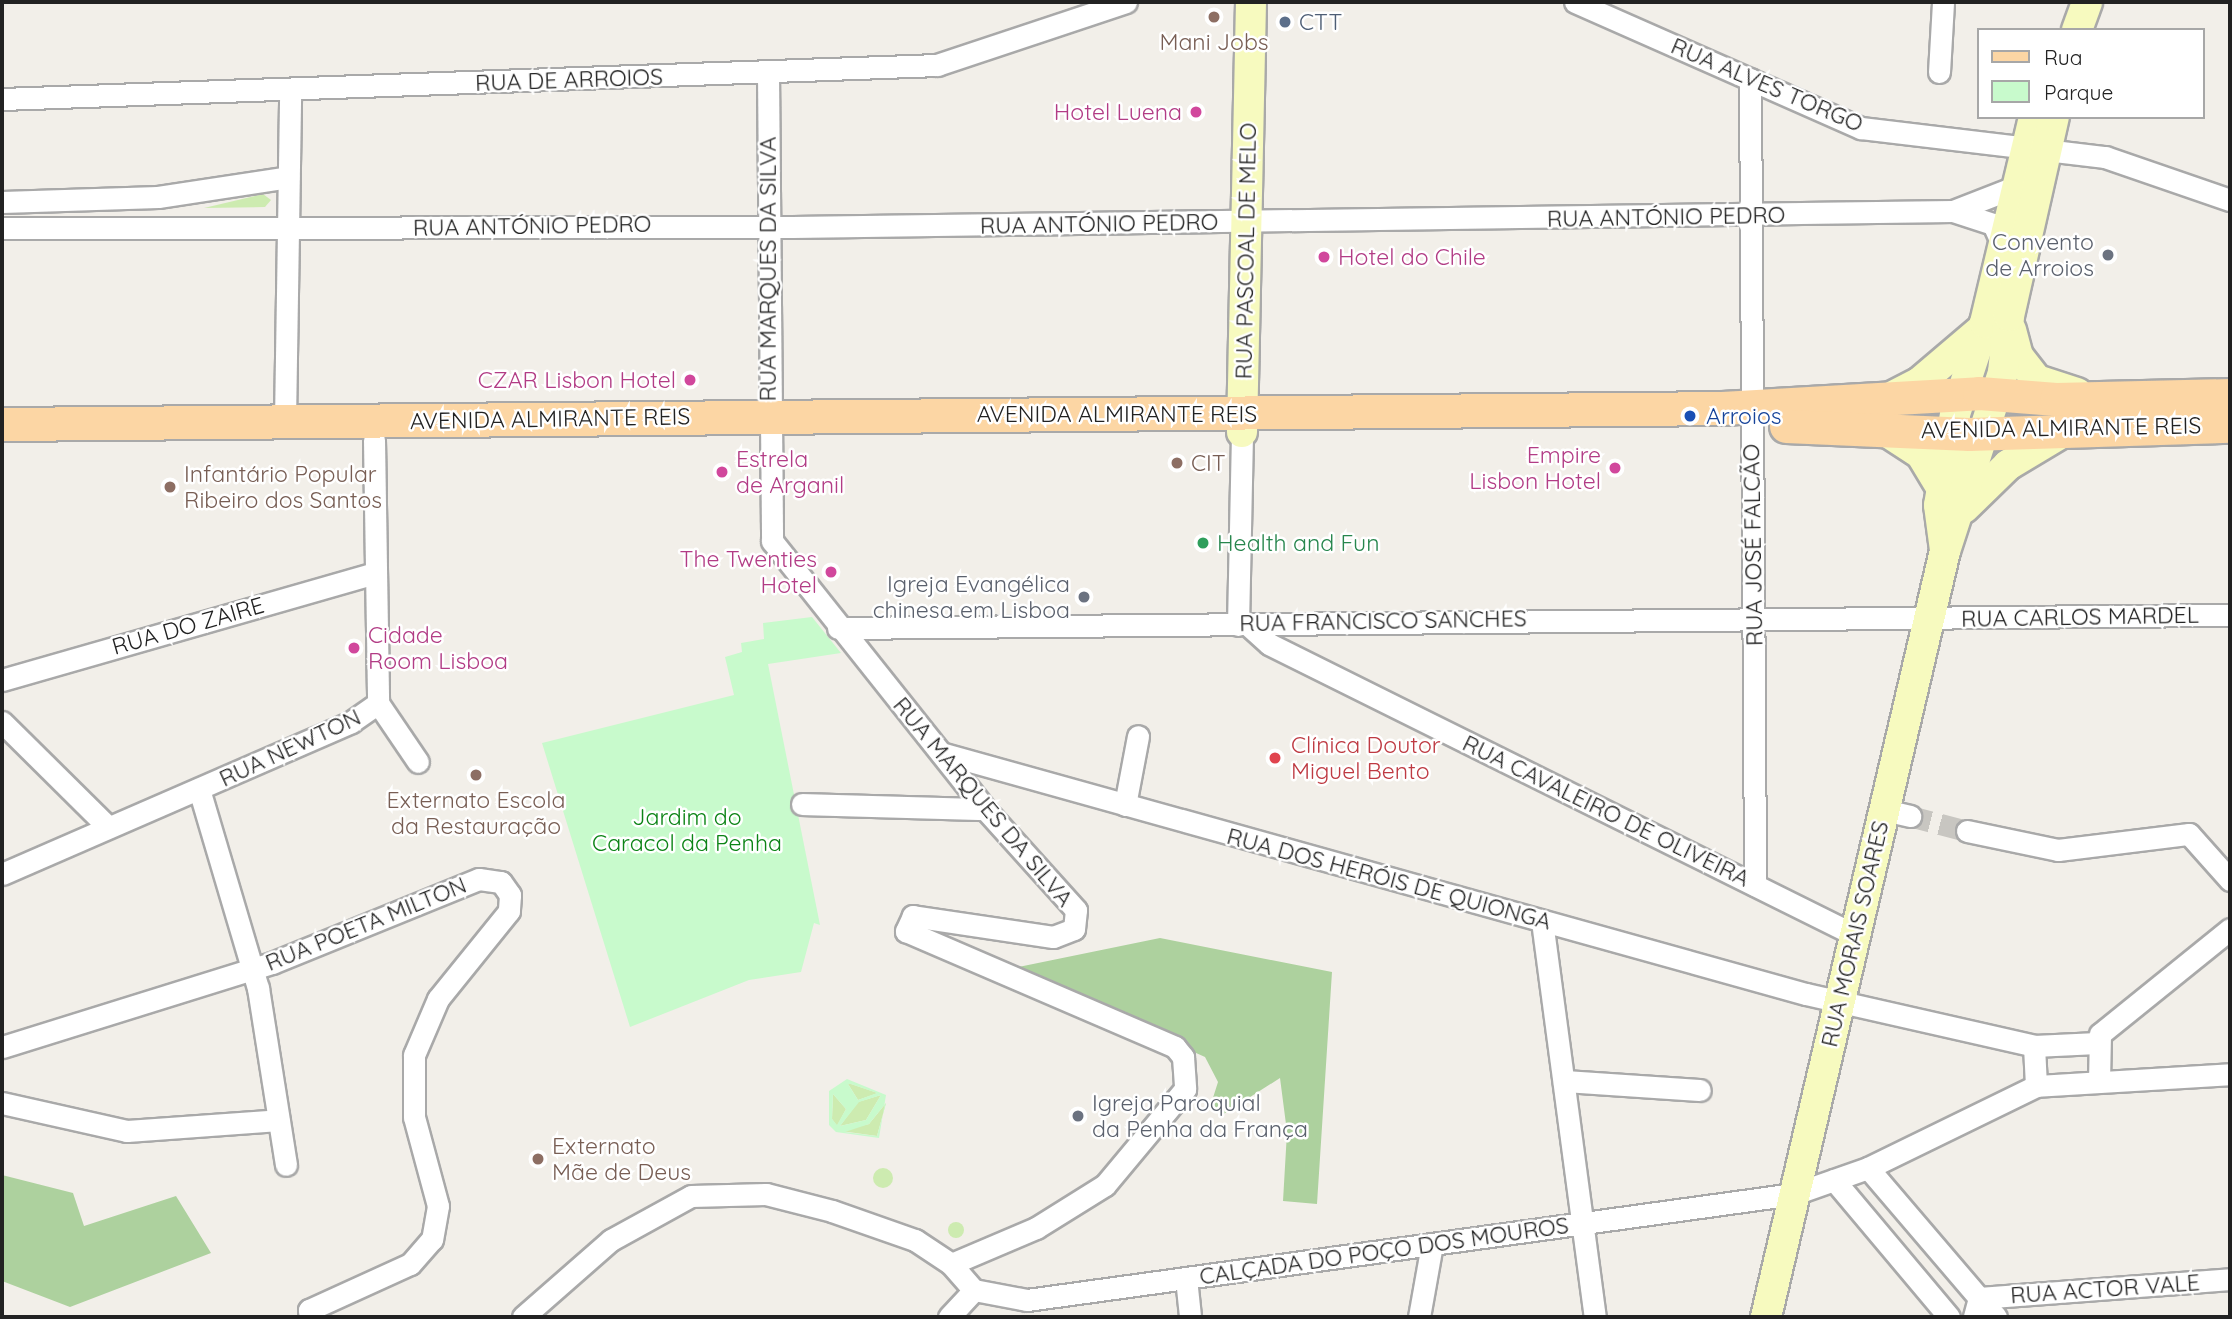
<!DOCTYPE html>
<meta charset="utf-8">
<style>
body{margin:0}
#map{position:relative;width:2232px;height:1319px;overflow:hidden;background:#f2efe9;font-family:Quicksand,sans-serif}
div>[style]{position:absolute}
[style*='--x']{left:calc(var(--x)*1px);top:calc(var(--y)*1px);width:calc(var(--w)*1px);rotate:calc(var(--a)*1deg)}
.grass>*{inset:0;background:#cdebb0}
.round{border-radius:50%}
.forest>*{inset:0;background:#add19e}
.park>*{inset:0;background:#c8facc}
.street-tunnel>*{height:21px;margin-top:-10.5px;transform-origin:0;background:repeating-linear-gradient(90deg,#c8c6c1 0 21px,transparent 0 31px)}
.roads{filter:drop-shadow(2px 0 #a9a9a9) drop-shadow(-2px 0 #a9a9a9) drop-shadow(0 2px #a9a9a9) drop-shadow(0 -2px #a9a9a9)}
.street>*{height:21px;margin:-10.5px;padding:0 10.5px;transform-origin:10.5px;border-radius:10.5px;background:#fff}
.secondary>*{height:30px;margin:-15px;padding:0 15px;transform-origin:15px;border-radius:15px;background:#f7fabf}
.primary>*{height:33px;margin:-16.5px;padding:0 16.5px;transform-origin:16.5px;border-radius:16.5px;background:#fcd6a4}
.dots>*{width:19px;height:19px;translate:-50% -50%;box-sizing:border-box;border:4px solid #fff;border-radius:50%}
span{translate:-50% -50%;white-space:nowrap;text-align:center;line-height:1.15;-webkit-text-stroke:5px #fff;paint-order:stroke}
.service-label{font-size:23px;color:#4e5e75}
.left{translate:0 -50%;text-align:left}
.education-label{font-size:23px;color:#785e54}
.street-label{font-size:23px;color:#222}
.hotel-label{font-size:23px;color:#b23c85}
.right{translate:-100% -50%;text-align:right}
.worship-label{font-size:23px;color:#5b616d}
.transit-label{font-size:23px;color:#164399}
.leisure-label{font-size:23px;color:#27864d}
.health-label{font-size:23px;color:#be3a42}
.park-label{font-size:23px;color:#0c8416}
.frame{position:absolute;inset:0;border:4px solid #222;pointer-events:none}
.legend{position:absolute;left:1977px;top:28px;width:228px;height:91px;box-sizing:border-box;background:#fff;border:2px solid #a7a7a7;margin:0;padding:9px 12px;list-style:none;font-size:21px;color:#222}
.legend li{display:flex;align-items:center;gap:14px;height:35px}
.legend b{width:35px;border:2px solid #a7a7a7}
</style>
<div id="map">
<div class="grass">
<i style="clip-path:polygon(263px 194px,271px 200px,265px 207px,204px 208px)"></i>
<i style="clip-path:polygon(848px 1084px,851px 1084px,878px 1093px,858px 1100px)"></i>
<i style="clip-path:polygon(833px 1094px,846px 1109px,837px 1126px,832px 1119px)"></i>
<i style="clip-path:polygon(881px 1095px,866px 1120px,840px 1126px,858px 1102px)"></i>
<i style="clip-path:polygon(886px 1103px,877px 1136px,841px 1131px,869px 1124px)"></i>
<i class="round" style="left:873px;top:1168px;width:20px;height:20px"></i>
<i class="round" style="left:948px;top:1222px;width:16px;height:16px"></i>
</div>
<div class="forest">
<i style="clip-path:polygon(1160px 938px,1332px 972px,1317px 1204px,1283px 1201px,1287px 1132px,1280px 1078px,1222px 1115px,1211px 1104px,1218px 1082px,1205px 1057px,1009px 969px)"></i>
<i style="clip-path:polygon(2px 1175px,73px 1193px,84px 1226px,176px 1196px,211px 1253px,70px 1307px,2px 1281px)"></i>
</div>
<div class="park">
<i style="clip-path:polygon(812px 617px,841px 653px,768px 664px,820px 925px,814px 923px,801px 972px,749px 980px,630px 1027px,542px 743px,734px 695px,725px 657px,742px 652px,741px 643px,764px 639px,763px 623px)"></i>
<i style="clip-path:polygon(evenodd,847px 1079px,886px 1095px,879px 1138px,836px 1132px,829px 1125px,829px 1091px,847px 1079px,848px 1084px,851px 1084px,877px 1093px,858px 1100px,848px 1084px,847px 1079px,833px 1094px,846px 1109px,837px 1125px,832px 1119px,833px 1094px,847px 1079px,881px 1095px,866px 1120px,840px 1126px,859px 1102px,881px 1095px,847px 1079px,886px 1103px,877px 1136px,845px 1132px,869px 1124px,886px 1103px)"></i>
</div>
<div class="street-tunnel">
<i style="--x:1910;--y:816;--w:59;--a:14.7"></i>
</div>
<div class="roads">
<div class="street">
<i style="--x:1575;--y:2;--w:313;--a:23.8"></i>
<i style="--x:1861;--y:128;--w:246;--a:6.8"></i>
<i style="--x:2105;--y:157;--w:132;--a:19"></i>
<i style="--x:1939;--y:72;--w:70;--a:-86.7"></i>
<i style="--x:768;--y:73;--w:468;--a:89.5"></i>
<i style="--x:772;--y:541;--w:342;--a:51.5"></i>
<i style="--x:985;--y:809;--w:136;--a:48"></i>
<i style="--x:1076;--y:910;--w:19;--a:96"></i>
<i style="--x:1074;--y:929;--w:22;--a:159"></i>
<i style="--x:1053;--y:937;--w:142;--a:-171.5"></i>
<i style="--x:913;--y:916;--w:17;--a:115"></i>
<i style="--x:906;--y:931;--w:293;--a:23.3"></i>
<i style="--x:1175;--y:1047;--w:13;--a:51"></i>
<i style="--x:1183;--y:1057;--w:32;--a:86"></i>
<i style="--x:1185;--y:1089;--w:125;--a:129.8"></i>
<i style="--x:1105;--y:1185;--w:81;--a:148.1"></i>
<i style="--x:1036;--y:1228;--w:92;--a:157"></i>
<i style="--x:1750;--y:79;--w:806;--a:89.64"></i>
<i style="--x:2;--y:99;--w:936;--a:-2.08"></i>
<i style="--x:937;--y:65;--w:199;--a:-18.4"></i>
<i style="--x:2;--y:202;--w:156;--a:-1.8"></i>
<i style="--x:158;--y:197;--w:132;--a:-8.7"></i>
<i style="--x:1953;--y:211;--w:66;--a:-21.2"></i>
<i style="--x:2;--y:228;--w:790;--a:-0.07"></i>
<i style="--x:792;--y:227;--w:1161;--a:-0.79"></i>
<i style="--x:1953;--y:211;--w:42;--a:18"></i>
<i style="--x:1993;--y:224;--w:22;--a:66"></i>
<i style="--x:285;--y:421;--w:330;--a:-89.1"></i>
<i style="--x:374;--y:440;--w:263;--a:89.1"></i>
<i style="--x:378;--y:703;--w:71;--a:55.9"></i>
<i style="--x:1238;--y:625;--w:193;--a:-88.8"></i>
<i style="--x:1248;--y:625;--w:28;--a:42"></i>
<i style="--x:1269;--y:644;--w:654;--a:26.41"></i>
<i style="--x:838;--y:628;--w:1392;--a:-0.54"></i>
<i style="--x:2;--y:680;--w:388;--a:-16"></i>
<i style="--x:2;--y:722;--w:149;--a:44.7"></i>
<i style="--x:941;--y:753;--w:898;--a:15.57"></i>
<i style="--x:1806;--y:994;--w:234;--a:12.8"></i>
<i style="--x:2034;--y:1046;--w:63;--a:-2.7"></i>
<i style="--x:199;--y:789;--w:208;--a:73.5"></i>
<i style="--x:258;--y:988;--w:179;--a:81"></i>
<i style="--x:802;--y:804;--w:183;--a:1.6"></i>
<i style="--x:1125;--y:805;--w:70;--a:-79.3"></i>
<i style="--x:1884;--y:810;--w:27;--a:13"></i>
<i style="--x:1967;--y:831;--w:93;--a:11.8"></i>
<i style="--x:2058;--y:850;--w:132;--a:-7"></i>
<i style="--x:2189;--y:834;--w:62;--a:48.3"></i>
<i style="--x:2;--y:874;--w:381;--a:-23.5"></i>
<i style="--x:351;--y:722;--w:33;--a:-35"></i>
<i style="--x:1542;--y:921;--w:400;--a:82.4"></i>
<i style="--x:2034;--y:1046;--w:40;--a:87.1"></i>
<i style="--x:2;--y:1047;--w:283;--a:-17.3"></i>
<i style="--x:272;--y:963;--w:223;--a:-22.1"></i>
<i style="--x:479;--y:879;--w:22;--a:8"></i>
<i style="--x:501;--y:882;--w:16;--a:55"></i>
<i style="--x:510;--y:895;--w:16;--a:94"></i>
<i style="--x:509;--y:911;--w:113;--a:128.9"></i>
<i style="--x:438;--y:999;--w:61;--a:113.2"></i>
<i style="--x:414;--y:1055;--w:62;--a:90"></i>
<i style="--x:414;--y:1117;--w:92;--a:74.9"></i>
<i style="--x:438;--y:1206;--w:34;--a:100"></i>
<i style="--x:432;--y:1239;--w:33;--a:131"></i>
<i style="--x:410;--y:1264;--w:111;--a:155.5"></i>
<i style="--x:309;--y:1310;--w:7;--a:82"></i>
<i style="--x:1564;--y:1081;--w:136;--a:3.8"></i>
<i style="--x:2099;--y:1082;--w:48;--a:-88.8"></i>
<i style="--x:2100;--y:1034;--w:167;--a:-38.9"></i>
<i style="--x:2;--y:1103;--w:128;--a:12.6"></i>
<i style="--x:127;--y:1131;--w:152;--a:-4.1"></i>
<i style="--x:1868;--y:1168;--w:171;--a:49.5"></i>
<i style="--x:1979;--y:1298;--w:20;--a:105"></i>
<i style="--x:1834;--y:1180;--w:179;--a:50"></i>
<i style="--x:1186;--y:1278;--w:39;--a:84"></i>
<i style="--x:1979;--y:1298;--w:252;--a:-4.3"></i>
<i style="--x:1979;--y:1298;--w:25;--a:48"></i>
<i style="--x:523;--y:1317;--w:117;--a:-41.2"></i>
<i style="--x:611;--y:1240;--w:91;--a:-28.8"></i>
<i style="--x:691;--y:1196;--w:75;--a:-1.5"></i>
<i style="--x:766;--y:1194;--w:68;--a:14.4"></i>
<i style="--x:832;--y:1211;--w:88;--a:19.3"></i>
<i style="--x:915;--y:1240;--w:43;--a:33.7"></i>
<i style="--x:951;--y:1264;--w:35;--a:49"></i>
<i style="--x:974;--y:1290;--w:54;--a:10.7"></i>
<i style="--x:1027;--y:1300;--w:774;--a:-7.87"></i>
<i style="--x:1794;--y:1194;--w:78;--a:-19.4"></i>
<i style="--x:1868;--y:1168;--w:187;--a:-26"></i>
<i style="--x:2036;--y:1086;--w:194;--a:-3.5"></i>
<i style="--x:949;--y:1317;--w:37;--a:-47"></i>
<i style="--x:1419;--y:1317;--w:74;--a:-79.9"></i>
</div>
<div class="secondary">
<i style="--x:2077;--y:30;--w:30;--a:-70"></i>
<i style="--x:2011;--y:330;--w:27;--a:75"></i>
<i style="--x:2018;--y:356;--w:31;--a:52"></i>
<i style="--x:2037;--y:380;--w:42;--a:18"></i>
<i style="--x:1887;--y:399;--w:37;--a:-27"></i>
<i style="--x:1920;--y:382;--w:80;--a:-40.4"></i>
<i style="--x:1884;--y:430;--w:44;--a:33"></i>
<i style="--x:1921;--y:454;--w:41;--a:59"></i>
<i style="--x:1242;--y:432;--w:430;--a:-88.8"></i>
<i style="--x:1964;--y:508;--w:62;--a:-44.3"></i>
<i style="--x:2008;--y:465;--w:66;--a:-30.8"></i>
<i style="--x:1945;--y:550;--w:45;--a:-97.6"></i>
<i style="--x:1939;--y:505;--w:92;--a:-80"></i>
<i style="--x:1955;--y:414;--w:96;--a:-71.8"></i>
<i style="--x:1985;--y:323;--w:212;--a:-76.6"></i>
<i style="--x:1766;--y:1317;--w:787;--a:-76.85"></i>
<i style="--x:1945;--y:551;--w:188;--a:-72"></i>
<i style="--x:2003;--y:372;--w:56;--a:-83.9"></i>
<i style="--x:2009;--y:316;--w:204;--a:-77.3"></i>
</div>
<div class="primary">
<i style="--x:2;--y:424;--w:1720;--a:-0.53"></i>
<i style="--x:1722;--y:408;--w:257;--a:-3.3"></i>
<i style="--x:1979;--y:393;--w:77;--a:4.5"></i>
<i style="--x:2056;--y:399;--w:174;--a:-1.3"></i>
<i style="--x:1786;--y:426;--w:183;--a:2.5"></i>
<i style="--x:1969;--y:434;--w:261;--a:-1.8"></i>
</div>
</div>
<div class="dots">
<i style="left:1214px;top:17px;background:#8d6e63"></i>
<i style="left:1285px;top:22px;background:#5c6f8a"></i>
<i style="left:1196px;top:112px;background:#d1479c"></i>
<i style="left:2108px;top:255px;background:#6b7280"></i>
<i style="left:1324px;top:257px;background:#d1479c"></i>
<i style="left:690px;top:380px;background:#d1479c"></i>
<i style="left:1690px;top:416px;background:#1a4fb4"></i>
<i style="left:1177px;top:463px;background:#8d6e63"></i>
<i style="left:1615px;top:468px;background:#d1479c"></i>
<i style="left:722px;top:472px;background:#d1479c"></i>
<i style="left:170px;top:487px;background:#8d6e63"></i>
<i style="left:1203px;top:543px;background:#2e9e5b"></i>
<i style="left:831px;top:572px;background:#d1479c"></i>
<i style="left:1084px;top:597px;background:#6b7280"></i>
<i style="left:354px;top:648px;background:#d1479c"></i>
<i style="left:1275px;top:758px;background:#e0444e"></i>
<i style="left:476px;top:775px;background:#8d6e63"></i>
<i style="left:1078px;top:1116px;background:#6b7280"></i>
<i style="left:538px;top:1159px;background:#8d6e63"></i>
</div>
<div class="service-label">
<span class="left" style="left:1299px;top:22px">CTT</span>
</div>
<div class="education-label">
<span style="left:1214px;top:42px">Mani Jobs</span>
<span class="left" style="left:1191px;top:463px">CIT</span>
<span class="left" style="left:184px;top:487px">Infantário Popular<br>Ribeiro dos Santos</span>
<span style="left:476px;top:813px">Externato Escola<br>da Restauração</span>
<span class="left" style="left:552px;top:1159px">Externato<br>Mãe de Deus</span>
</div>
<div class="street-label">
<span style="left:569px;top:80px;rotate:-2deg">RUA DE ARROIOS</span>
<span style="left:1767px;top:85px;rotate:23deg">RUA ALVES TORGO</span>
<span style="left:1666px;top:217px;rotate:-1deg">RUA ANTÓNIO PEDRO</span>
<span style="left:1099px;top:224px;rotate:-1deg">RUA ANTÓNIO PEDRO</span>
<span style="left:532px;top:226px;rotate:-1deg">RUA ANTÓNIO PEDRO</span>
<span style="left:1246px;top:251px;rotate:-89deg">RUA PASCOAL DE MELO</span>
<span style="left:768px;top:269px;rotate:-90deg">RUA MARQUES DA SILVA</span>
<span style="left:1117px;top:414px">AVENIDA ALMIRANTE REIS</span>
<span style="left:550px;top:419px;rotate:-1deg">AVENIDA ALMIRANTE REIS</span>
<span style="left:2061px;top:428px;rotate:-1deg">AVENIDA ALMIRANTE REIS</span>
<span style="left:1753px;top:545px;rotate:-91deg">RUA JOSÉ FALCÃO</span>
<span style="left:2080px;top:617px;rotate:-1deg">RUA CARLOS MARDEL</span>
<span style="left:1383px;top:621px;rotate:-1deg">RUA FRANCISCO SANCHES</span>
<span style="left:188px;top:626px;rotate:-16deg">RUA DO ZAIRE</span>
<span style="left:290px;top:748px;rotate:-25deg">RUA NEWTON</span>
<span style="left:983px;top:802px;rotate:50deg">RUA MARQUES DA SILVA</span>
<span style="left:1606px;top:811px;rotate:26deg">RUA CAVALEIRO DE OLIVEIRA</span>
<span style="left:1389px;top:879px;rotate:15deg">RUA DOS HERÓIS DE QUIONGA</span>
<span style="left:366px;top:924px;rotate:-22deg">RUA POETA MILTON</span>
<span style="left:1855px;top:934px;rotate:-77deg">RUA MORAIS SOARES</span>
<span style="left:1384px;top:1251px;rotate:-8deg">CALÇADA DO POÇO DOS MOUROS</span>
<span style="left:2105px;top:1289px;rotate:-4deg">RUA ACTOR VALE</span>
</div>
<div class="hotel-label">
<span class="right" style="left:1182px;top:112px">Hotel Luena</span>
<span class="left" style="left:1338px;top:257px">Hotel do Chile</span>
<span class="right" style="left:676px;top:380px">CZAR Lisbon Hotel</span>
<span class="right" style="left:1601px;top:468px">Empire<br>Lisbon Hotel</span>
<span class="left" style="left:736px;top:472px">Estrela<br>de Arganil</span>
<span class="right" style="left:817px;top:572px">The Twenties<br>Hotel</span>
<span class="left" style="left:368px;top:648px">Cidade<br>Room Lisboa</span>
</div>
<div class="worship-label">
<span class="right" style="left:2094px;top:255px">Convento<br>de Arroios</span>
<span class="right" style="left:1070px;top:597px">Igreja Evangélica<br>chinesa em Lisboa</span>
<span class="left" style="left:1092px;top:1116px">Igreja Paroquial<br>da Penha da França</span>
</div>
<div class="transit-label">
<span class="left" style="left:1706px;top:416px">Arroios</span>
</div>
<div class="leisure-label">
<span class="left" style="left:1217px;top:543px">Health and Fun</span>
</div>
<div class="health-label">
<span class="left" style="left:1291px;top:758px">Clínica Doutor<br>Miguel Bento</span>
</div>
<div class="park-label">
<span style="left:687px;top:830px">Jardim do<br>Caracol da Penha</span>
</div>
<div class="frame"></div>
<ul class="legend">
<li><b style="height:9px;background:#fcd6a4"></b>Rua</li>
<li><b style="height:19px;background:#c8facc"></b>Parque</li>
</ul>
</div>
